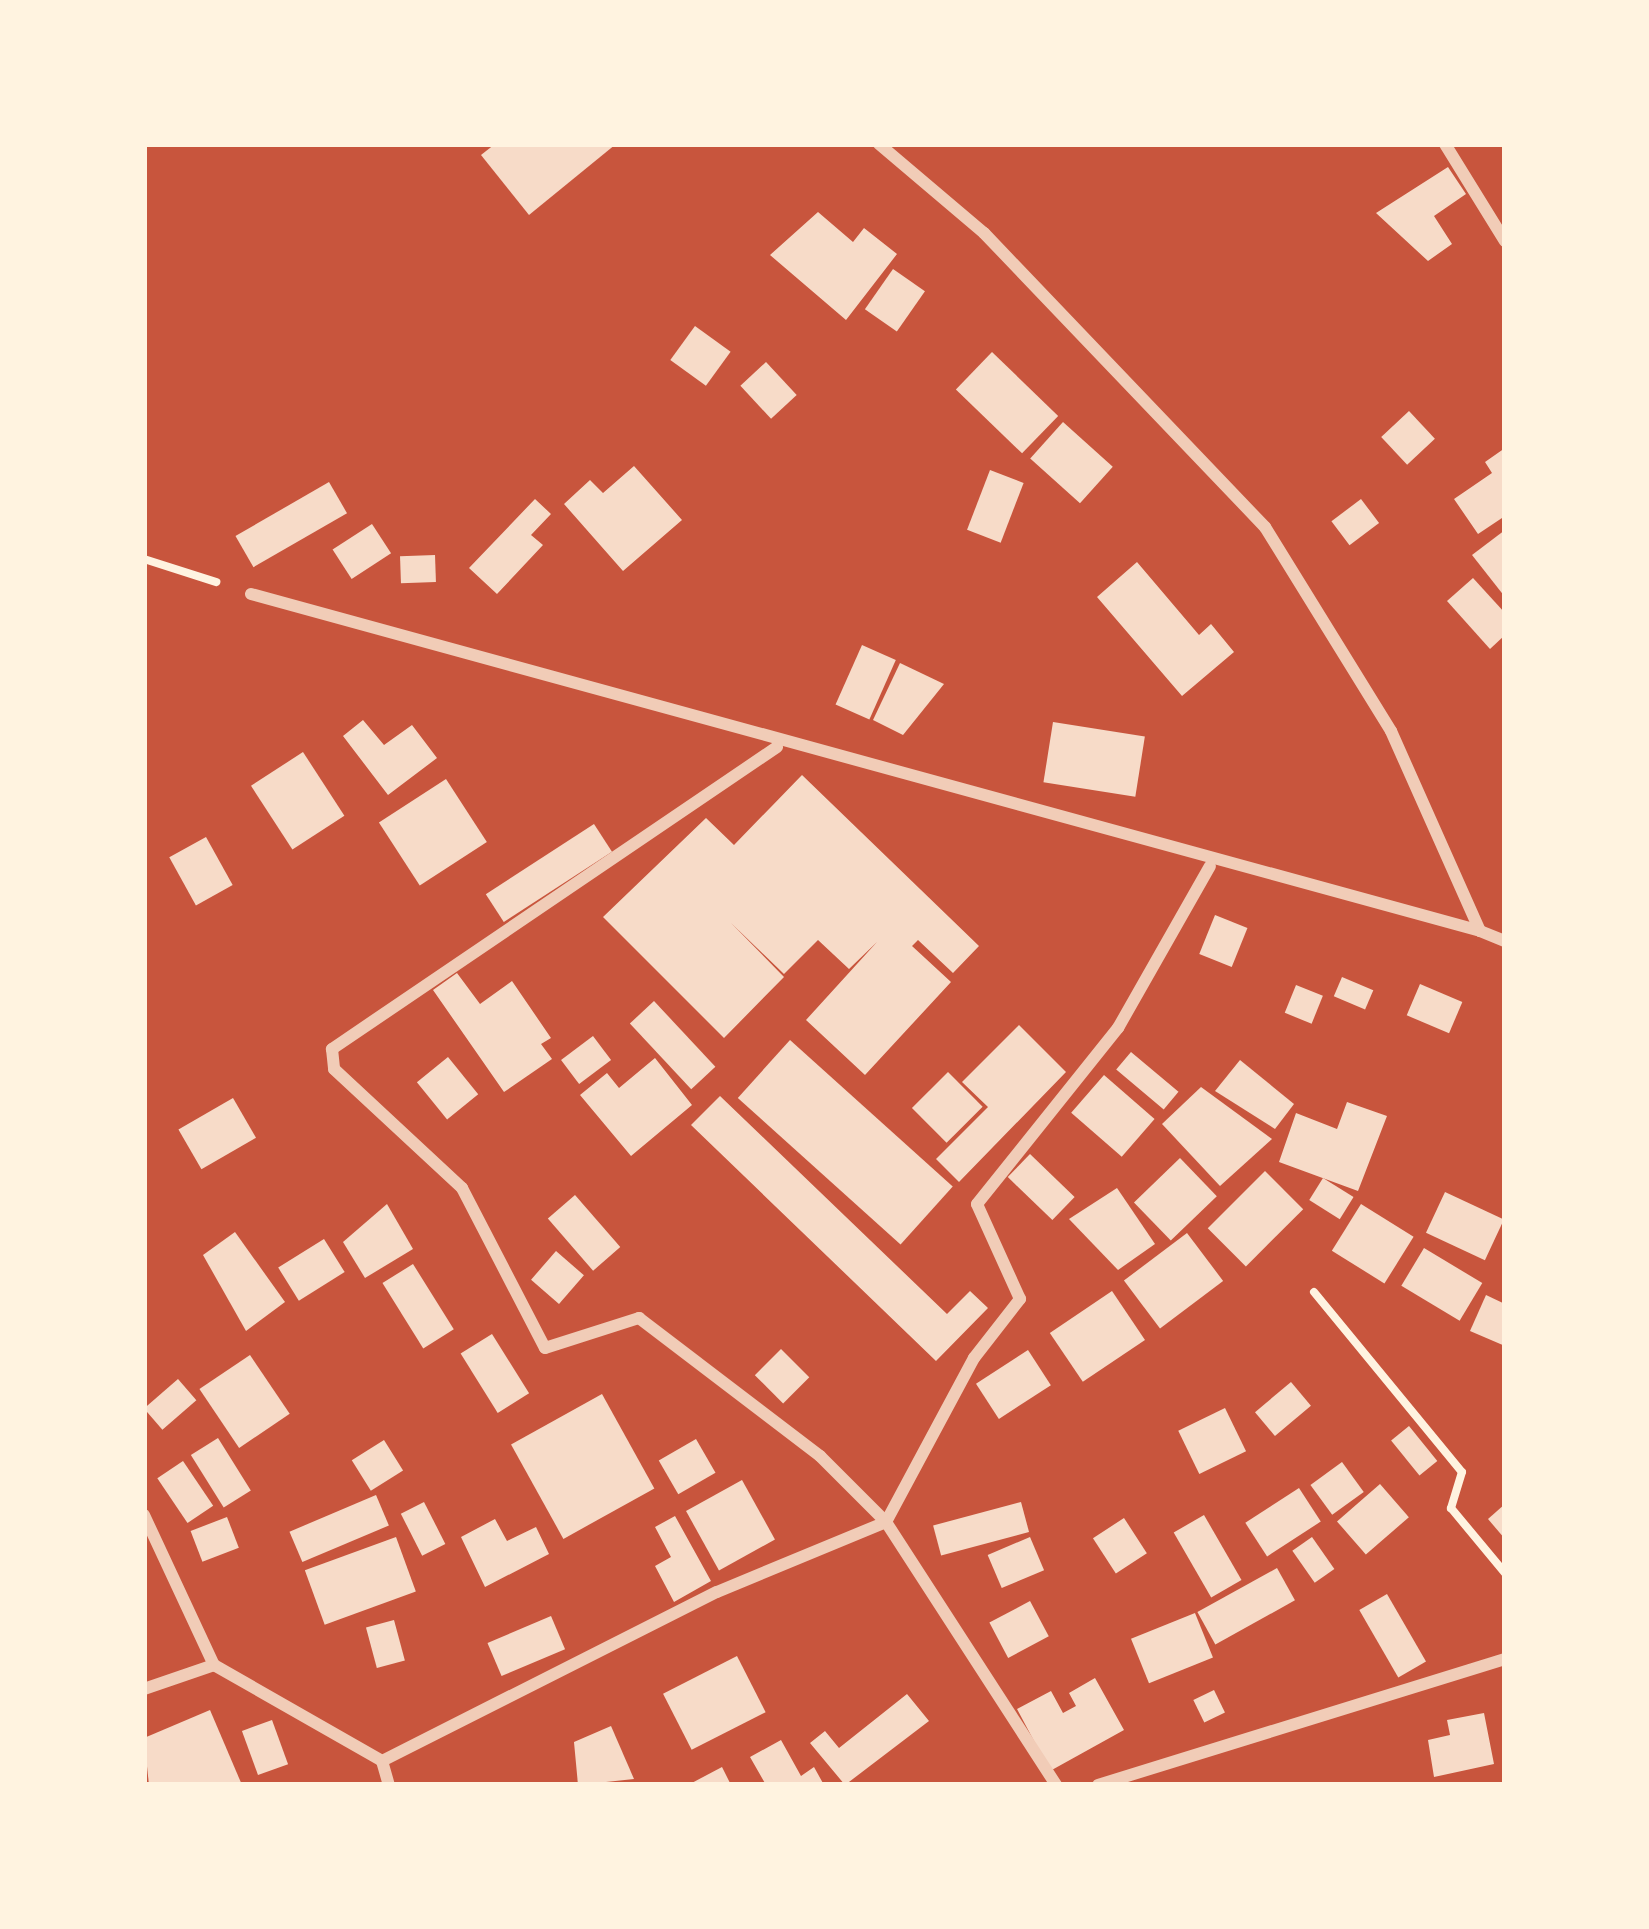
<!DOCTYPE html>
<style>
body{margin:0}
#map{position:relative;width:1649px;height:1929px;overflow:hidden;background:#c8553d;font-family:"Fira Sans",sans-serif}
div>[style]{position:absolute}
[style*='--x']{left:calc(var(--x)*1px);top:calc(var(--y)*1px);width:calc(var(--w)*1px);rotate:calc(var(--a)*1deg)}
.building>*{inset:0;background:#f7dbc8;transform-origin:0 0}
.path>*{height:8px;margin:-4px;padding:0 4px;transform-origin:4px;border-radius:4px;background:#fff3e0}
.minor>*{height:12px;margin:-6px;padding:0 6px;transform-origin:6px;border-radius:6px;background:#f1ccb7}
span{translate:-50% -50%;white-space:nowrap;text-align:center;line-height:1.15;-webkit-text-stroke:9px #fff3e0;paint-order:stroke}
.frame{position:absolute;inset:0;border:147px solid #fff3e0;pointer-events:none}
</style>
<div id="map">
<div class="building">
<i style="clip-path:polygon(495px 144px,616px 144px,529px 215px,481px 155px)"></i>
<i style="clip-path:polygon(1448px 167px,1466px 194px,1434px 216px,1452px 244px,1428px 261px,1376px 213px)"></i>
<i style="clip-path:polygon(818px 212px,853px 242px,864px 228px,897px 254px,846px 320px,770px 255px)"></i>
<i style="left:893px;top:269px;width:39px;height:49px;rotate:35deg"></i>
<i style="left:695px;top:326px;width:44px;height:42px;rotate:36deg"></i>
<i style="left:992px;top:352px;width:92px;height:52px;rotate:44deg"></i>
<i style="left:766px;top:362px;width:45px;height:35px;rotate:47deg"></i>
<i style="left:1409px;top:411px;width:38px;height:38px;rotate:47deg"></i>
<i style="left:1063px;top:422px;width:67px;height:49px;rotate:42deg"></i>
<i style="clip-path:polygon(1505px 448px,1505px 516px,1478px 534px,1454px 499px,1492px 473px,1485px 462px)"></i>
<i style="clip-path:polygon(634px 466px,682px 520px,623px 571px,564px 504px,590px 480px,603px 493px)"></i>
<i style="left:990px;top:470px;width:36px;height:64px;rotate:21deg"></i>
<i style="left:329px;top:482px;width:36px;height:108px;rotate:60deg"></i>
<i style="clip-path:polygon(535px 499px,551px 514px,531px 535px,543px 545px,497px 594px,469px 568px)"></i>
<i style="left:1361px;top:499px;width:30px;height:37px;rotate:53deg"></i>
<i style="left:372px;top:524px;width:35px;height:47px;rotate:57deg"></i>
<i style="clip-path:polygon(1505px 530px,1505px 597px,1472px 555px)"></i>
<i style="left:435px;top:555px;width:27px;height:35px;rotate:88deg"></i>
<i style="clip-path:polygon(1137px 562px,1199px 635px,1211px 624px,1234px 652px,1182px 696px,1097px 597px)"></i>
<i style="clip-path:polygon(1473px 578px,1505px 613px,1505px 635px,1490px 649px,1447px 601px)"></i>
<i style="left:862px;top:645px;width:37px;height:65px;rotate:24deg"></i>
<i style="clip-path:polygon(900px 663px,944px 684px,903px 735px,873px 720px)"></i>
<i style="clip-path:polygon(363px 720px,384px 745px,412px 725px,437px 758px,388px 795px,343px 736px)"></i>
<i style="left:1053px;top:722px;width:93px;height:61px;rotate:9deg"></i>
<i style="left:303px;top:752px;width:76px;height:62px;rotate:57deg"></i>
<i style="clip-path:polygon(802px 775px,979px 946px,953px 973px,918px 940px,912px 946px,951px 982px,865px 1075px,806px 1020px,877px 942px,849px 969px,818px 940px,784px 974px,731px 923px,784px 977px,724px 1038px,603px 917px,706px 818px,734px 845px)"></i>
<i style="left:446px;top:779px;width:75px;height:80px;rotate:57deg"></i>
<i style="left:594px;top:824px;width:33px;height:129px;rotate:57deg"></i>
<i style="left:206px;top:837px;width:55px;height:42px;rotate:61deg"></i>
<i style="left:1215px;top:915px;width:35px;height:42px;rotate:22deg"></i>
<i style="clip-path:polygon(457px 973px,480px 1004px,512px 981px,551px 1038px,541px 1044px,552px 1059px,504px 1092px,433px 990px)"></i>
<i style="left:1342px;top:977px;width:34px;height:21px;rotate:23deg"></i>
<i style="left:1420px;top:984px;width:46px;height:34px;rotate:23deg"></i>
<i style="left:1296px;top:985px;width:29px;height:30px;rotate:22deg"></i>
<i style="left:654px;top:1001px;width:90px;height:33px;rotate:47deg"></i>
<i style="clip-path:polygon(1019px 1025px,1066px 1072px,959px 1182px,936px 1159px,988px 1107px,962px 1082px)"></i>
<i style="left:593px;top:1036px;width:30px;height:40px;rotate:53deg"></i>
<i style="left:790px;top:1040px;width:219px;height:78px;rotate:42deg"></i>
<i style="left:1131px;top:1052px;width:62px;height:23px;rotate:40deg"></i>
<i style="left:448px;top:1057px;width:48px;height:40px;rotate:51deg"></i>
<i style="clip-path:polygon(655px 1058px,692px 1105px,631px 1156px,580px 1095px,607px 1073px,619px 1088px)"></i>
<i style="clip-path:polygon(1240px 1060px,1294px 1104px,1275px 1129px,1215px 1091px)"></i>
<i style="left:948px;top:1072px;width:49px;height:51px;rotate:45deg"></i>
<i style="left:1104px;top:1075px;width:67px;height:50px;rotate:41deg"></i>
<i style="clip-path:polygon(1201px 1087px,1272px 1139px,1220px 1186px,1162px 1124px)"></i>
<i style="clip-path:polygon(720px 1096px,947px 1314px,970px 1291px,988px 1308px,936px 1361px,691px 1125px)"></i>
<i style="left:233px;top:1098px;width:46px;height:63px;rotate:60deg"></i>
<i style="clip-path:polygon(1347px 1102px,1387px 1116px,1358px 1191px,1279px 1162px,1296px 1113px,1337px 1129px)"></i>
<i style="left:1030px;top:1154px;width:62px;height:32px;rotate:44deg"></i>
<i style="left:1180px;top:1158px;width:53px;height:64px;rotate:46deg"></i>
<i style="left:1265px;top:1171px;width:54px;height:81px;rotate:45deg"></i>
<i style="left:1323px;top:1178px;width:36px;height:26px;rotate:32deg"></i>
<i style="clip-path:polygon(1117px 1188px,1155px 1244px,1118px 1270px,1069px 1219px)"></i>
<i style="left:1445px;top:1192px;width:65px;height:45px;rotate:25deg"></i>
<i style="left:575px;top:1195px;width:69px;height:36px;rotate:49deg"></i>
<i style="clip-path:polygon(387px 1204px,413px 1249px,365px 1278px,343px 1242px)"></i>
<i style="left:1361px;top:1204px;width:62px;height:55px;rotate:32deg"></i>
<i style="clip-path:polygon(235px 1232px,285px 1302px,246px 1331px,203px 1255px)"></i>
<i style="left:1187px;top:1233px;width:60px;height:79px;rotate:53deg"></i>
<i style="left:324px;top:1239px;width:39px;height:54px;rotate:58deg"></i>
<i style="left:1424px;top:1248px;width:68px;height:44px;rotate:31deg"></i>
<i style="left:556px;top:1251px;width:37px;height:38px;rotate:41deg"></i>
<i style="left:413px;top:1264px;width:77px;height:36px;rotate:58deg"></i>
<i style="left:1112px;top:1291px;width:59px;height:75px;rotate:56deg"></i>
<i style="clip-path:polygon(1486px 1295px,1505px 1304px,1505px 1346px,1470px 1331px)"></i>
<i style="left:492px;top:1334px;width:70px;height:37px;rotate:58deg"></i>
<i style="left:781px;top:1349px;width:40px;height:37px;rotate:45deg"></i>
<i style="left:1028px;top:1350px;width:42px;height:62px;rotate:57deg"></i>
<i style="left:250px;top:1355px;width:71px;height:61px;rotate:56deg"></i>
<i style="left:178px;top:1379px;width:28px;height:45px;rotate:49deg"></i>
<i style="left:1291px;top:1382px;width:31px;height:47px;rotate:50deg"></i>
<i style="left:602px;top:1394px;width:108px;height:104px;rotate:61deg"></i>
<i style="left:1225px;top:1408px;width:48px;height:52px;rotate:64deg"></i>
<i style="left:1409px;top:1426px;width:45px;height:23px;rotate:51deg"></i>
<i style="left:218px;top:1438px;width:62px;height:32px;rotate:58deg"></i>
<i style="left:696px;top:1439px;width:39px;height:43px;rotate:60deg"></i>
<i style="left:384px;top:1440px;width:36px;height:38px;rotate:58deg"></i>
<i style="left:183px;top:1461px;width:54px;height:31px;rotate:56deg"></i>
<i style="left:1342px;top:1462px;width:37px;height:39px;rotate:54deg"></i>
<i style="left:742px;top:1480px;width:68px;height:64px;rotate:61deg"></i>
<i style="left:1380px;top:1484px;width:44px;height:57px;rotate:49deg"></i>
<i style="left:1299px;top:1488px;width:40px;height:64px;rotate:57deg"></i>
<i style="left:376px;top:1495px;width:33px;height:94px;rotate:67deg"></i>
<i style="left:424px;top:1502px;width:47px;height:26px;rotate:63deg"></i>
<i style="left:1021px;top:1502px;width:31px;height:91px;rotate:75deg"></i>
<i style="clip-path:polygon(1505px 1504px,1505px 1539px,1488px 1519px)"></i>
<i style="left:1204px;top:1515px;width:75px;height:35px;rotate:60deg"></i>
<i style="clip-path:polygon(675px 1516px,711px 1581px,674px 1602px,655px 1566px,671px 1557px,655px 1527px)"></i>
<i style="left:227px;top:1517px;width:33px;height:39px;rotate:69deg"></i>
<i style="left:1124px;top:1518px;width:42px;height:37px;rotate:57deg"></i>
<i style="clip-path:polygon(495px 1519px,507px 1541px,536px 1527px,549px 1554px,485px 1587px,461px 1537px)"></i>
<i style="left:396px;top:1537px;width:58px;height:97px;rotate:70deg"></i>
<i style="left:1030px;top:1537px;width:36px;height:46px;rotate:67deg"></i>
<i style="left:1312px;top:1537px;width:39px;height:24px;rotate:55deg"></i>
<i style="left:1277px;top:1568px;width:37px;height:91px;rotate:61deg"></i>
<i style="left:1387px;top:1594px;width:78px;height:32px;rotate:60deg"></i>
<i style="left:1030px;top:1601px;width:40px;height:46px;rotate:62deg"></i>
<i style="left:1195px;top:1613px;width:48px;height:69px;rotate:68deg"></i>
<i style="left:551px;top:1616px;width:36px;height:69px;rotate:67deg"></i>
<i style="left:394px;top:1620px;width:42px;height:29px;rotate:75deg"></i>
<i style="left:737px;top:1656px;width:63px;height:83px;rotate:63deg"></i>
<i style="clip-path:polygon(1095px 1678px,1124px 1730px,1050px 1771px,1017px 1709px,1051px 1691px,1063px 1713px,1076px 1706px,1069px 1693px)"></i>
<i style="left:1214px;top:1690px;width:25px;height:23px;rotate:64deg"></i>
<i style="clip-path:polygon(907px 1694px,929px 1721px,845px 1785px,810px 1743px,825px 1731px,839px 1748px)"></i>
<i style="clip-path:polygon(210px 1710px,242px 1785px,149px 1785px,144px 1738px)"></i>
<i style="clip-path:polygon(1484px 1713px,1494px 1764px,1434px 1777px,1428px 1740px,1450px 1735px,1447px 1720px)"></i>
<i style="left:272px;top:1720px;width:47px;height:32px;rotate:70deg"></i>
<i style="clip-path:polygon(611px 1726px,634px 1779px,578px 1785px,574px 1742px)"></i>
<i style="clip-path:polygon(781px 1740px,801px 1776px,814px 1767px,824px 1785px,766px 1785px,750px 1757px)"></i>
<i style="clip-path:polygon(722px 1767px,731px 1785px,688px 1785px)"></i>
</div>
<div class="path">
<i style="--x:144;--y:559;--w:76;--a:17.7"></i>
<i style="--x:1314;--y:1292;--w:233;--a:50.6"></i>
<i style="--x:1462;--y:1472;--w:38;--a:107"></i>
<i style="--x:1451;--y:1508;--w:85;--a:50.3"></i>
</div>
<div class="minor">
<i style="--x:879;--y:144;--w:138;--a:40.3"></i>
<i style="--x:984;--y:233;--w:407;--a:46.3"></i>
<i style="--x:1265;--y:527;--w:240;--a:58.3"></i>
<i style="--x:1391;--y:731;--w:219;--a:66"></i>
<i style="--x:1480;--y:931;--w:27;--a:22"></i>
<i style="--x:1445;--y:144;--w:114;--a:58.3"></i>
<i style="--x:251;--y:594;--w:1274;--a:15.33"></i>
<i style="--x:777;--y:747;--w:538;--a:145.84"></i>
<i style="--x:332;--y:1049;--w:20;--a:84"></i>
<i style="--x:334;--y:1069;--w:175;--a:42.9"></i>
<i style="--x:462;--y:1188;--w:180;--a:62.6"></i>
<i style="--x:545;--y:1348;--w:99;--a:-17.7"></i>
<i style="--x:639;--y:1318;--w:228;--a:37.3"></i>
<i style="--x:820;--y:1456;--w:93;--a:45"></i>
<i style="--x:886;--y:1522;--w:313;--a:57.1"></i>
<i style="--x:144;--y:1515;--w:166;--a:65"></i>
<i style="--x:214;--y:1665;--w:193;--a:29.7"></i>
<i style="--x:382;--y:1761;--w:25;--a:74"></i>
<i style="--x:144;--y:1689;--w:74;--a:-18.9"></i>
<i style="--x:382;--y:1761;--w:375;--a:-26.8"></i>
<i style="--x:717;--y:1592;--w:183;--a:-22.5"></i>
<i style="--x:886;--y:1522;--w:186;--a:-61.8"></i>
<i style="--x:974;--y:1358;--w:75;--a:-52.1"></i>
<i style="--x:1020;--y:1299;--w:104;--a:-114.4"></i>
<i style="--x:977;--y:1204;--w:226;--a:-51.3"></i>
<i style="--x:1118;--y:1028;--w:186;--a:-60.4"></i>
<i style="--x:1098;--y:1785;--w:426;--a:-17.2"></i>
</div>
<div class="frame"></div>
</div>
